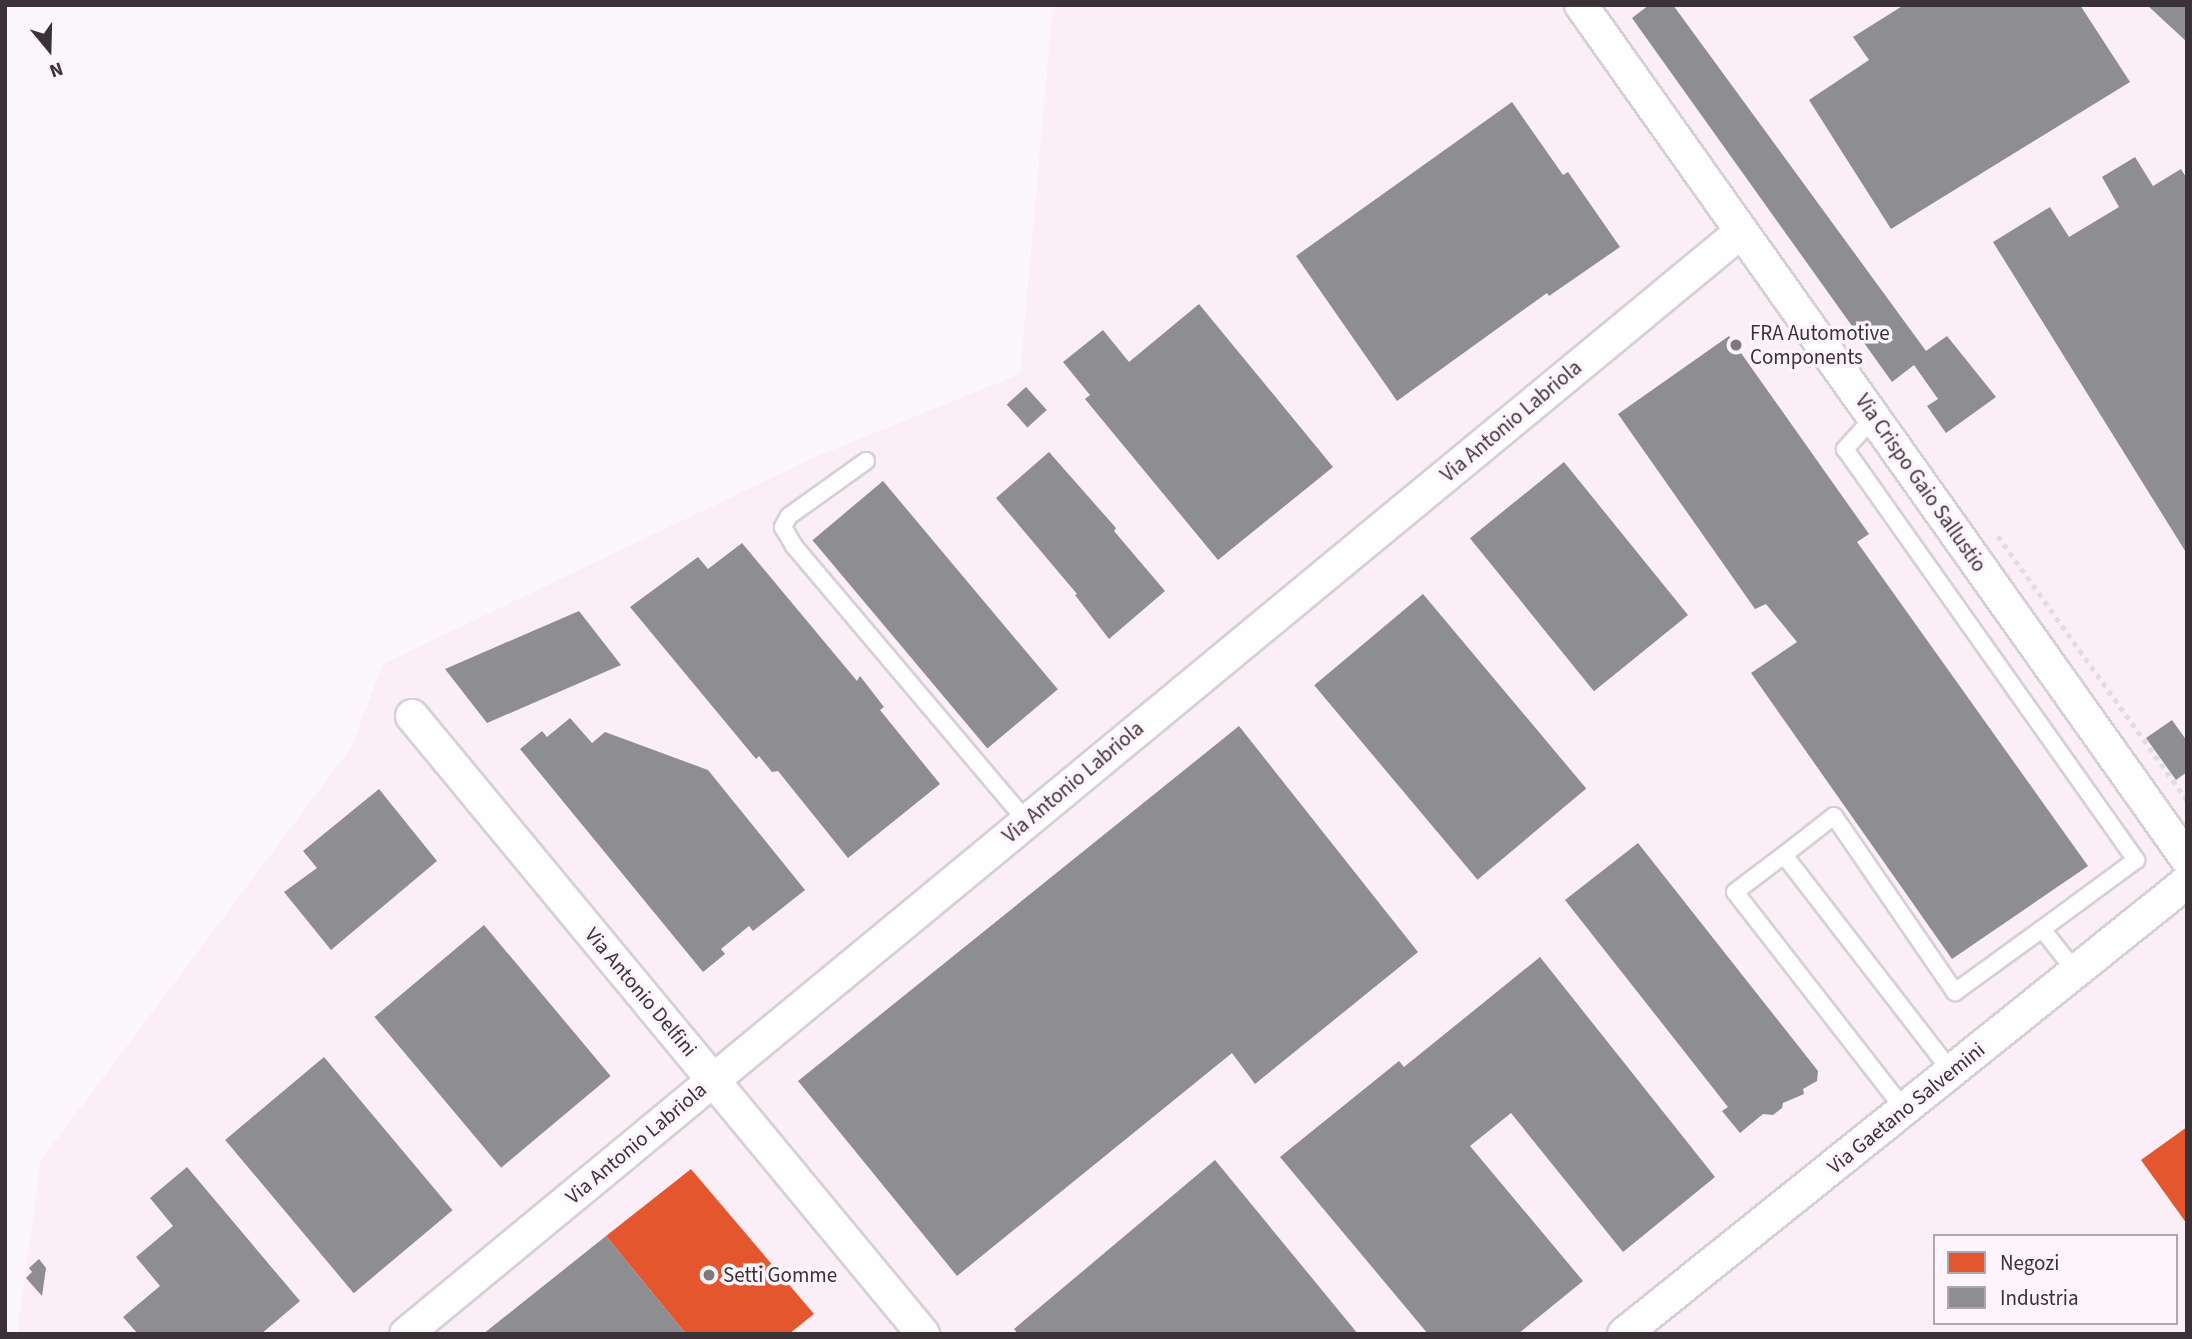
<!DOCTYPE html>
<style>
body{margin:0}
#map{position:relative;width:2192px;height:1339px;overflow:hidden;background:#fbf7fa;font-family:"Source Sans 3",sans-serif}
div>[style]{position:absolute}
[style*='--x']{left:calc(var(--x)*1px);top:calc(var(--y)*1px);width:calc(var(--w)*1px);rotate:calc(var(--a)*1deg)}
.built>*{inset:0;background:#fceef7}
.shops>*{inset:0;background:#e4572e}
.industry>*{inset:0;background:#8d8d92;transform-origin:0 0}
.path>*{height:4.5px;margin-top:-2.25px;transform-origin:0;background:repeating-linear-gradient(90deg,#dfdedf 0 5px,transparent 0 10px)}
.roads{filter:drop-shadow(2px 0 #d6d0d4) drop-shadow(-2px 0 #d6d0d4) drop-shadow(0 2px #d6d0d4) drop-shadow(0 -2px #d6d0d4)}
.lane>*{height:16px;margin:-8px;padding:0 8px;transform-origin:8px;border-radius:8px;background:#fefefe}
.street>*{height:32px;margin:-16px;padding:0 16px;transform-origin:16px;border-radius:16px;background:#fefefe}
.dots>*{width:19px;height:19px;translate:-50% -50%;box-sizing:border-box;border:4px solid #fdf5fb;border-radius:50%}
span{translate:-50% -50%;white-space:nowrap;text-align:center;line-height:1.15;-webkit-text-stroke:7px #fdf5fb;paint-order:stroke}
.poi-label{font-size:21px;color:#3a3237}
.left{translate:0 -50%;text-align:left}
.street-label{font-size:21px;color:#3a3237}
.frame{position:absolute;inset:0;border:7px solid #3a3237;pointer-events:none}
.legend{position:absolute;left:1933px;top:1234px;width:245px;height:91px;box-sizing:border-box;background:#fdf5fb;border:2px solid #afa7ad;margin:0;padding:9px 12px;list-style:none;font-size:21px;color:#3a3237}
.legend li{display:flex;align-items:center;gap:14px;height:35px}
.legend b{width:35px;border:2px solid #afa7ad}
.north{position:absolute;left:14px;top:14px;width:70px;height:70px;-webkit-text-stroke:5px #fdf5fb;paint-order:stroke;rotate:161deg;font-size:19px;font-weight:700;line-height:28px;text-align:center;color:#3a3237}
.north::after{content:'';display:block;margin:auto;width:24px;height:32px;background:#3a3237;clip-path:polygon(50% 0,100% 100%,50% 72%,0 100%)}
</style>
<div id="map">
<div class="built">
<i style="clip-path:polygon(evenodd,1053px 5px,2187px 5px,2187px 1334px,17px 1334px,41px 1160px,351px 748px,383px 664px,815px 457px,1020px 374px,1053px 5px,1935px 1236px,2176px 1236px,2176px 1323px,1935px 1323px,1935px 1236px)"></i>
</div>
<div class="shops">
<i style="clip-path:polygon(2187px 1127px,2187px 1224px,2141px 1160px)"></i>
<i style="clip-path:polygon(691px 1169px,814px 1314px,789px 1334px,686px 1334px,606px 1236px)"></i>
</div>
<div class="industry">
<i style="clip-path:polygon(1649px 5px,1673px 5px,1926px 351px,1947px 336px,1996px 397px,1946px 433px,1927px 406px,1938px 399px,1914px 365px,1892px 382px,1632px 18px)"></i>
<i style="clip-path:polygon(1904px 5px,2080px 5px,2130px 82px,1891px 229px,1809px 100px,1869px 60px,1853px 37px)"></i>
<i style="clip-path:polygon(2147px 5px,2187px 5px,2187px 42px,2174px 30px)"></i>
<i style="clip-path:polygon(1512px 102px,1563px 175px,1568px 172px,1620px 247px,1549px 296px,1547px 293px,1397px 401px,1296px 256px)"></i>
<i style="clip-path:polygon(2135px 157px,2153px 186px,2181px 169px,2187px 179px,2187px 554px,1993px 242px,2050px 207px,2069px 237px,2119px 207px,2102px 177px)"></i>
<i style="clip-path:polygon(1199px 304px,1333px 467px,1218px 560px,1085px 399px,1090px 395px,1063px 362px,1103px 330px,1129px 362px)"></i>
<i style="clip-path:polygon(1729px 336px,1869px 534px,1857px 542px,2088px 866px,1952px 959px,1751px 673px,1797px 642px,1766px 604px,1755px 609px,1618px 414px)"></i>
<i style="left:1026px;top:387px;width:31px;height:26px;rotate:48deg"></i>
<i style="clip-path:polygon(1049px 452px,1116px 528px,1114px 531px,1165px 591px,1109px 639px,1075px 595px,1077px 594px,996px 498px)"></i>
<i style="left:1564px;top:462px;width:197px;height:121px;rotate:51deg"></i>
<i style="left:883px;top:481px;width:272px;height:92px;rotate:50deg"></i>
<i style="clip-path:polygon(742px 543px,857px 681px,860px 676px,884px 707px,880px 710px,940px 784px,848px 858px,778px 771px,772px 772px,759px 756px,756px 759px,630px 607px,698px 557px,708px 569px)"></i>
<i style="left:1423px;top:594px;width:254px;height:142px;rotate:50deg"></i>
<i style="clip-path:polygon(579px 611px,621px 665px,487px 723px,445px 669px)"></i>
<i style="clip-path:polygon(570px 718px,592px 743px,605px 732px,708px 770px,805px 890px,753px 931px,749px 926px,721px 949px,725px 954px,703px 972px,520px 749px,542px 731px,547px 737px)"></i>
<i style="clip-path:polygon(2172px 720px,2187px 741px,2187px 772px,2176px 780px,2146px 738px)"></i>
<i style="clip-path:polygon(1239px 726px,1418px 952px,1255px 1084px,1232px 1053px,957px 1276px,798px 1081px)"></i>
<i style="clip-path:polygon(379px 789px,437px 861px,331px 950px,284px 892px,317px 868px,303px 851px)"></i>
<i style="clip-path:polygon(1638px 843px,1818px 1071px,1817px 1081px,1803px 1089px,1804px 1094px,1783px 1103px,1782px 1108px,1773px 1115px,1763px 1114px,1740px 1133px,1722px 1111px,1728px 1107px,1565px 900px)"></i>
<i style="left:484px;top:925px;width:197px;height:143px;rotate:50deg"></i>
<i style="clip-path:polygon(1540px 957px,1715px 1177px,1623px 1252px,1511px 1113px,1470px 1146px,1583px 1281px,1518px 1334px,1428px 1334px,1280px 1157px,1399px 1061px,1404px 1067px)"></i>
<i style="left:324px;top:1057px;width:200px;height:129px;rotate:50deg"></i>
<i style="clip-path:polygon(1215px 1160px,1358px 1334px,1018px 1334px,1014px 1329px)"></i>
<i style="clip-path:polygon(187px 1167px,300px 1301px,261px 1334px,138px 1334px,123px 1317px,160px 1286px,136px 1257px,173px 1226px,150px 1198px)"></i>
<i style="clip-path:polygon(606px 1236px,686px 1334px,483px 1334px,517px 1307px)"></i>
<i style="clip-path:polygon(39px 1259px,46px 1268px,42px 1296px,26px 1278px,32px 1272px,29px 1268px)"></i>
</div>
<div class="path">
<i style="--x:1998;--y:536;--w:325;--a:54.4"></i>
</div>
<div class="roads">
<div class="lane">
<i style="--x:1875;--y:416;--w:45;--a:132.3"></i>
<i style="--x:1845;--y:449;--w:504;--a:54.7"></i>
<i style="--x:2136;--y:860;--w:117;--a:143.7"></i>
<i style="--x:866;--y:461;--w:95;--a:144.5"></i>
<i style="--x:789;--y:516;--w:13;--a:119"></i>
<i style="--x:783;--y:527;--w:22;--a:60"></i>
<i style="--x:794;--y:546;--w:360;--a:49.8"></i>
<i style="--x:1784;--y:855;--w:63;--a:-38"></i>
<i style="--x:1834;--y:816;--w:214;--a:55.5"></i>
<i style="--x:1955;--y:992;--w:107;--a:-35.9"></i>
<i style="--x:2042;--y:929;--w:55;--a:51.7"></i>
<i style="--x:1904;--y:1109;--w:275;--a:-127.9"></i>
<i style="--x:1735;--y:892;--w:61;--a:-37.1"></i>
<i style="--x:1784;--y:855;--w:273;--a:52.3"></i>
</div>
<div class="street">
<i style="--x:1581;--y:5;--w:1047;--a:54.64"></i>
<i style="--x:412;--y:716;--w:802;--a:50.41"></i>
<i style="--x:406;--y:1334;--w:1732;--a:-39.54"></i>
<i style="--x:1624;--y:1334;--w:722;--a:-38.76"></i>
</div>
</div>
<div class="dots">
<i style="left:1736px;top:345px;background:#7e777b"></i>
<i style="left:709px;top:1275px;background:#7e777b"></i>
</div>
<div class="poi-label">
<span class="left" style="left:1750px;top:345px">FRA Automotive<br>Components</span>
<span class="left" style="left:723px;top:1275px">Setti Gomme</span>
</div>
<div class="street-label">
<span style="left:1511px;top:421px;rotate:-40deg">Via Antonio Labriola</span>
<span style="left:1921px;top:483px;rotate:55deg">Via Crispo Gaio Sallustio</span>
<span style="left:1073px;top:782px;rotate:-40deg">Via Antonio Labriola</span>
<span style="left:641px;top:992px;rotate:50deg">Via Antonio Delfini</span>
<span style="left:1906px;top:1108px;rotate:-39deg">Via Gaetano Salvemini</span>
<span style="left:636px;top:1143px;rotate:-40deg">Via Antonio Labriola</span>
</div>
<div class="frame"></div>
<ul class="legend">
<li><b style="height:19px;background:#e4572e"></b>Negozi</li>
<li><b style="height:19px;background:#8d8d92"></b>Industria</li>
</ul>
<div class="north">N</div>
</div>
